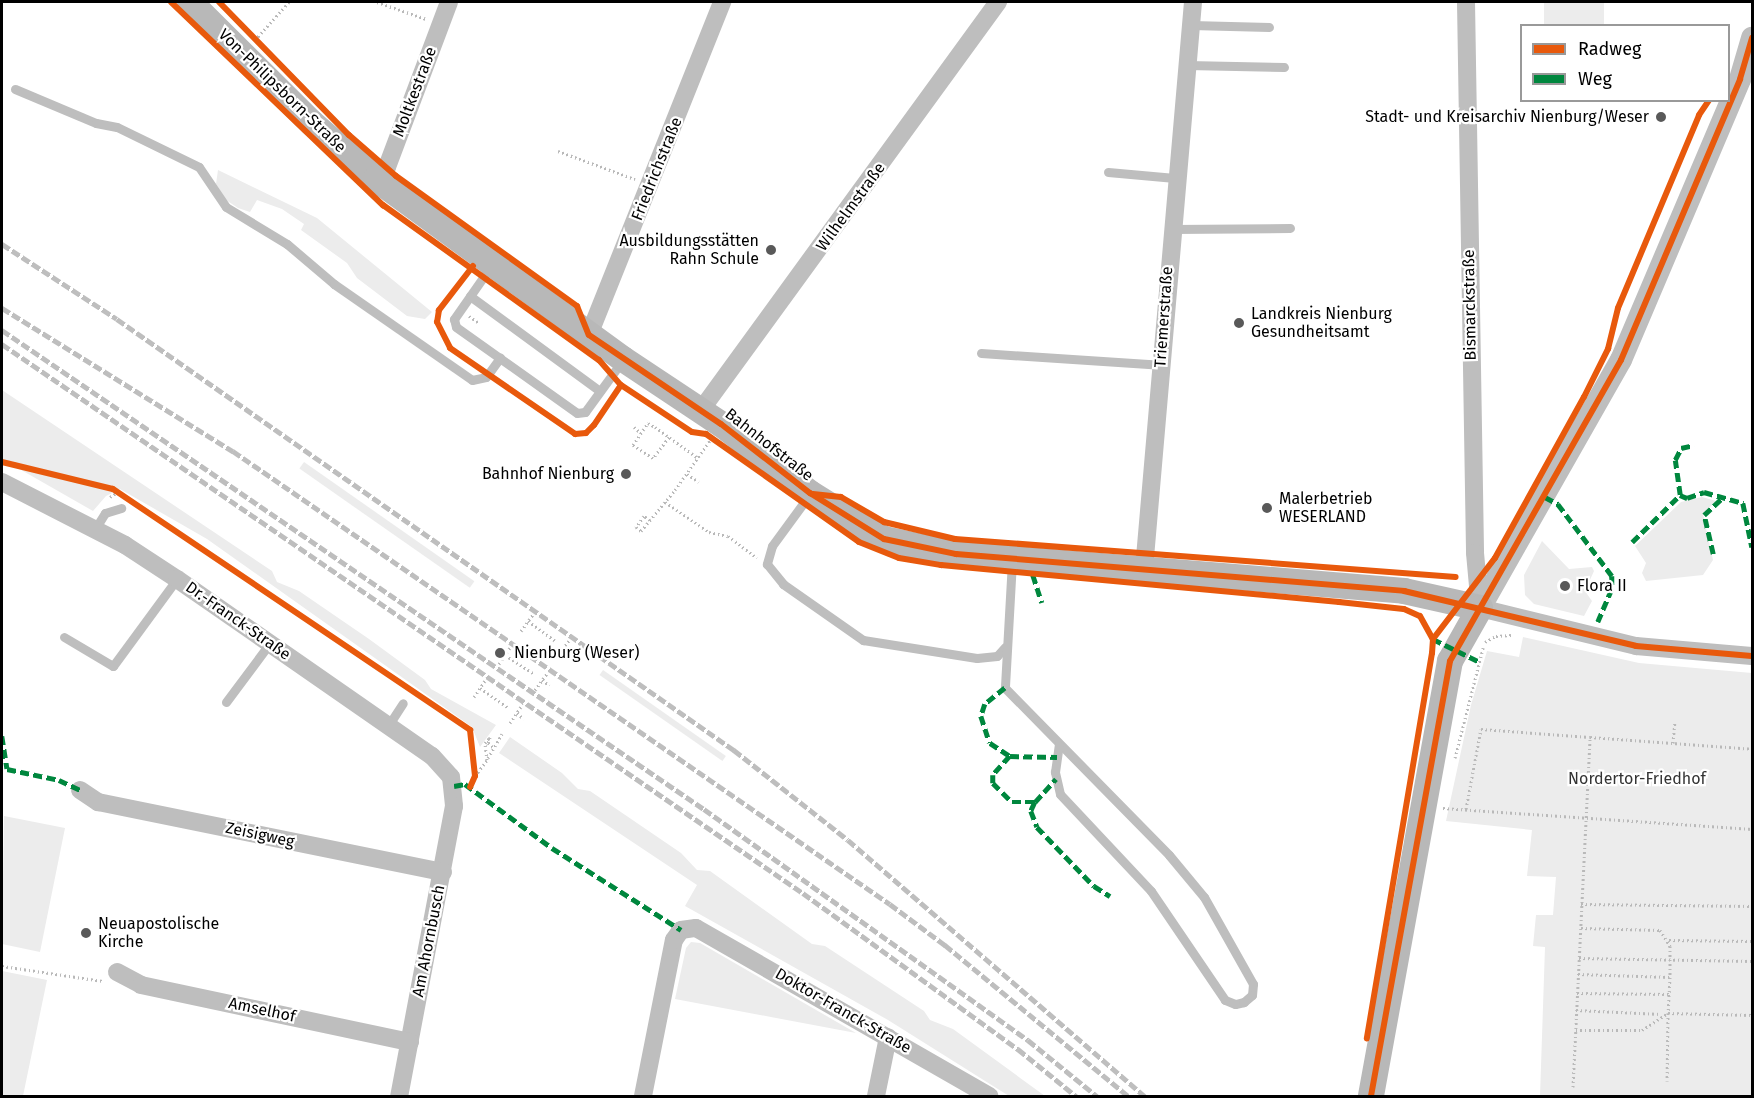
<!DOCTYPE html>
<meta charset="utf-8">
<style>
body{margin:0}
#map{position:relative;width:1754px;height:1098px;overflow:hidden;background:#fff;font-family:"Fira Sans",sans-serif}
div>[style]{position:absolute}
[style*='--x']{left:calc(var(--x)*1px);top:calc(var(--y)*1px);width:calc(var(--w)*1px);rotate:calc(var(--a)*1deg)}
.green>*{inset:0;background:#ececec;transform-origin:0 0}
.path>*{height:3px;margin-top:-1.5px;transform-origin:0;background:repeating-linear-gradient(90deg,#b9b9b9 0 1.5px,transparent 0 4.5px)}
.service>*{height:9px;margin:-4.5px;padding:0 4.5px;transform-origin:4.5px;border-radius:4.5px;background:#bebebe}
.minor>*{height:18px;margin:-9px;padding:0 9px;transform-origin:9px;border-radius:9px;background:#bebebe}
.tertiary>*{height:22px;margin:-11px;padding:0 11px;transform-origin:11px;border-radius:11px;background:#bebebe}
.secondary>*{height:26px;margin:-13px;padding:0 13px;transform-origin:13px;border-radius:13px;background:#b8b8b8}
.rail>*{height:4.5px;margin-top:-2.25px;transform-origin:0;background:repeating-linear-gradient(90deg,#bebebe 0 9px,transparent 0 12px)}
.quiet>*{height:4.5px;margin-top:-2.25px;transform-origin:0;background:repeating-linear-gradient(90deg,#00873e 0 9px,transparent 0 13.5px)}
.cycleway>*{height:6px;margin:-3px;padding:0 3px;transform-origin:3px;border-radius:3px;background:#e8590c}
.dots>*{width:16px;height:16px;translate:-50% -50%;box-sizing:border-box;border:3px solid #fff;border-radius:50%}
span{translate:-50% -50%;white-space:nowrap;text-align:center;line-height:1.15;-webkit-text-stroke:4.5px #fff;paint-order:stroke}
.street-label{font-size:16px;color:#000}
.poi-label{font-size:16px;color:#000}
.right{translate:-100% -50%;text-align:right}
.left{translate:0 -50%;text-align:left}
.park-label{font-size:16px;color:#333}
.frame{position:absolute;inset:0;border:3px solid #000;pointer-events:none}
.legend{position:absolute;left:1520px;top:24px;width:210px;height:78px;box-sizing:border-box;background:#fff;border:2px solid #999;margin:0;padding:8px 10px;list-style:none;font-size:18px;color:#000}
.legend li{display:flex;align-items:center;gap:12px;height:30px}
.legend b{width:30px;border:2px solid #999}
</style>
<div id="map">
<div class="green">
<i style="left:1544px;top:2px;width:60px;height:23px"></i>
<i style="clip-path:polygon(218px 170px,317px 218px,432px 312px,425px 319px,407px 316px,357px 278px,347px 263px,301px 230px,304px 224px,282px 209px,257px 200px,250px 212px,238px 208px,226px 200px,216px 184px)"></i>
<i style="clip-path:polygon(2px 390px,272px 571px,277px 582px,299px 591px,369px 639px,425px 680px,431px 689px,496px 725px,480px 747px,472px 727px,207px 539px,120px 489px,106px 496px,93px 511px,2px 459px)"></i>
<i style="left:304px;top:462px;width:208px;height:8px;rotate:35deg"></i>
<i style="clip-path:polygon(1702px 497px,1716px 501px,1703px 514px,1713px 560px,1703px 575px,1646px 581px,1642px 573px,1646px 563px,1635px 546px,1681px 502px)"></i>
<i style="clip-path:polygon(1542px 541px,1569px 569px,1592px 567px,1594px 571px,1585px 591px,1592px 601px,1584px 616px,1534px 604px,1525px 595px,1524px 575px)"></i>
<i style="clip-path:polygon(1523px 637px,1639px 663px,1752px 673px,1752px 1096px,1540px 1096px,1545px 947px,1533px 946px,1536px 915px,1553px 915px,1556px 877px,1527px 876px,1532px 830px,1446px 821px,1471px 705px,1487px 651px,1519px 657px)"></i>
<i style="left:603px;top:670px;width:150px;height:6px;rotate:35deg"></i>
<i style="clip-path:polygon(510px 737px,562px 773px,578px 789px,590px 791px,681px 853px,697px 870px,710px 871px,812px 944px,825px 946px,924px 1011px,930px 1020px,953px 1029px,1045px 1096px,1009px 1096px,888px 1020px,685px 906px,697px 885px,499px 753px)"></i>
<i style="clip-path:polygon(4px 816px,65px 828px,40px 952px,2px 944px)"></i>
<i style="clip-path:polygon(691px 942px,700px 943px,856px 1033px,675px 999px,686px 948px)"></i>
<i style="clip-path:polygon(2px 971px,47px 980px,23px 1096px,2px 1096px)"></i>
</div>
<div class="path">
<i style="--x:377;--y:2;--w:52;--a:19.1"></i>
<i style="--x:255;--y:40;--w:51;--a:-48.2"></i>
<i style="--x:558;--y:151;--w:82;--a:20"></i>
<i style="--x:469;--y:316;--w:12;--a:35"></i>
<i style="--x:606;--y:407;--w:2;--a:27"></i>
<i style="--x:634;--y:427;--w:9;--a:41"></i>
<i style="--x:669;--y:437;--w:26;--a:127"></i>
<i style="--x:653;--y:458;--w:24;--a:-147"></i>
<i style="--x:633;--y:445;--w:27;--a:-56"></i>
<i style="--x:648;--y:423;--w:8;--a:30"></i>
<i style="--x:655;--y:427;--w:53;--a:35.8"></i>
<i style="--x:687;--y:474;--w:14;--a:34"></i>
<i style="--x:110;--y:497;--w:9;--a:-32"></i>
<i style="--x:665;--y:502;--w:53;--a:34.3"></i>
<i style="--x:709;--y:532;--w:19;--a:12"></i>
<i style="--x:728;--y:536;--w:36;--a:37"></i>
<i style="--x:650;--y:520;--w:7;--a:-146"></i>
<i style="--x:644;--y:516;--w:14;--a:126"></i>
<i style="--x:636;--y:527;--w:6;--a:39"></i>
<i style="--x:641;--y:531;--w:53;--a:-50.3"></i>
<i style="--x:675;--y:490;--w:62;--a:-54.8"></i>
<i style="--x:528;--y:621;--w:34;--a:36"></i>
<i style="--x:521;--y:631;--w:22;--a:-54"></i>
<i style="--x:1485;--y:642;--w:13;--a:-29"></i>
<i style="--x:1496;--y:636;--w:15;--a:-4"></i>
<i style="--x:564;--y:647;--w:9;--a:32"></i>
<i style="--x:505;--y:655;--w:35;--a:33"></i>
<i style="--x:557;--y:656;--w:23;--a:-52"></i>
<i style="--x:499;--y:664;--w:22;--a:-56"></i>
<i style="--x:542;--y:680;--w:9;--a:36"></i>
<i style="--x:480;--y:688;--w:35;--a:35"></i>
<i style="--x:535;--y:690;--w:22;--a:-54"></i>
<i style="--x:474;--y:697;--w:23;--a:-56"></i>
<i style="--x:517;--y:713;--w:9;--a:41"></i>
<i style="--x:510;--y:723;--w:23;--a:-56"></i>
<i style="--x:1673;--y:743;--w:22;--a:-85"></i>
<i style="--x:488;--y:758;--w:28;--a:-60"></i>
<i style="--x:1455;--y:758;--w:114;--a:-75.7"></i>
<i style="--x:475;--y:776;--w:20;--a:-53"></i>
<i style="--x:487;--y:760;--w:17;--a:-97"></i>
<i style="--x:485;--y:743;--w:8;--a:-50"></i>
<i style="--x:490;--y:737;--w:6;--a:108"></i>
<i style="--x:488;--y:743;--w:8;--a:40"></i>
<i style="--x:1443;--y:808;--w:310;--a:3.9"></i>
<i style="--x:1466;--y:809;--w:81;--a:-79.4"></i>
<i style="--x:1481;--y:729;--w:109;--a:4.2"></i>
<i style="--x:1581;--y:904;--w:171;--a:0.7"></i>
<i style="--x:1581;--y:928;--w:79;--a:1.5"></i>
<i style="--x:1660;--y:930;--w:19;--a:58"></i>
<i style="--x:1670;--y:946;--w:31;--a:90"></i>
<i style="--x:1669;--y:940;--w:83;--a:0.7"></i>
<i style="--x:1579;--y:958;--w:173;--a:1"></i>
<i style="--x:2;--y:966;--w:102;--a:8.4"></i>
<i style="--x:1578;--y:974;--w:92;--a:1.9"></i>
<i style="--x:1670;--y:977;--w:36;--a:93"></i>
<i style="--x:1668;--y:1013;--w:84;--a:1.4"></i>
<i style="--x:1577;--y:993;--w:92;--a:0.6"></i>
<i style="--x:1576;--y:1010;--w:85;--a:2.7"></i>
<i style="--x:1576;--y:1030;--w:66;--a:0"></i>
<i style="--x:1642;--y:1030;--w:31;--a:-33"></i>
<i style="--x:1668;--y:1013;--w:68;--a:90.8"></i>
<i style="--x:1573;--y:1087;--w:350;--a:-87.2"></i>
<i style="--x:1590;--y:737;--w:162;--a:4.2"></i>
</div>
<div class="service">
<i style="--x:1191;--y:25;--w:78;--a:1.5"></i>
<i style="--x:1187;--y:65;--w:97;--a:1.2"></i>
<i style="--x:15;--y:89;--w:88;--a:22.8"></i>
<i style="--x:96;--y:123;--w:21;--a:11"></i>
<i style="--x:117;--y:127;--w:91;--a:26"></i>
<i style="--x:199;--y:167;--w:48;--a:56"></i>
<i style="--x:226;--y:207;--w:71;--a:31.2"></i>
<i style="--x:287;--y:244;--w:62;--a:40.4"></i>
<i style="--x:334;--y:284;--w:168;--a:34.8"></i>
<i style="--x:472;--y:380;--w:14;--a:-12"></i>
<i style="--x:486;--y:377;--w:24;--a:-54"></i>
<i style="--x:1108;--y:172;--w:67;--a:5.1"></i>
<i style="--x:1172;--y:229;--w:118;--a:-0.5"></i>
<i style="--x:491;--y:266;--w:65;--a:124.9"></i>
<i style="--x:454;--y:319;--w:8;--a:76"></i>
<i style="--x:456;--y:327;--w:148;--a:35.4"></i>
<i style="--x:577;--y:413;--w:8;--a:-7"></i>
<i style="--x:585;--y:412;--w:63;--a:-54"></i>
<i style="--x:470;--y:296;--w:161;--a:36.2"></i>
<i style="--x:981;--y:353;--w:179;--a:3.8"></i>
<i style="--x:810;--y:494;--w:64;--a:126.2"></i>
<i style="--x:772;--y:546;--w:19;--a:106"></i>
<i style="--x:767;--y:564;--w:26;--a:51"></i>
<i style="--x:783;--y:584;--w:98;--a:35"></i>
<i style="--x:863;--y:640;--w:115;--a:9"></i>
<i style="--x:977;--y:658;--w:20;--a:-6"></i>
<i style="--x:997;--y:656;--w:12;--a:-48"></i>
<i style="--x:95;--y:529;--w:19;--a:-58"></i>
<i style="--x:105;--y:513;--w:17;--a:-17"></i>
<i style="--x:1012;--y:561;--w:127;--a:93.2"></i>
<i style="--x:1005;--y:688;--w:234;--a:45.5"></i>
<i style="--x:1169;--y:855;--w:55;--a:50.2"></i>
<i style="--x:1204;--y:897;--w:100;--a:60.6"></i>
<i style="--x:1253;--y:984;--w:11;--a:95"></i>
<i style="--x:1252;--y:995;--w:11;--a:139"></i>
<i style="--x:1244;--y:1002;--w:9;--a:167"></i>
<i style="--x:1235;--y:1004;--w:11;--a:-158"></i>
<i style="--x:1225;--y:1000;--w:132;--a:-124.2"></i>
<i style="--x:1151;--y:891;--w:133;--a:-133.2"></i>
<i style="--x:1060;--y:794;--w:23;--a:-103"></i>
<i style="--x:1055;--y:772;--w:27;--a:-82"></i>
<i style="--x:64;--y:637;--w:57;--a:30.6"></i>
<i style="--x:113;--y:666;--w:108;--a:-53.7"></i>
<i style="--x:226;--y:702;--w:74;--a:-53.3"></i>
<i style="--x:388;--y:726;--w:27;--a:-57"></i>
</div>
<div class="minor">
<i style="--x:1466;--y:2;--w:551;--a:89.06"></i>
<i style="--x:1475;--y:553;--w:55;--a:84.8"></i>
<i style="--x:1480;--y:608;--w:161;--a:13.7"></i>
<i style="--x:1636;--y:646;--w:116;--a:4.9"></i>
<i style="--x:376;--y:179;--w:16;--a:-47"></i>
<i style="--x:387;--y:167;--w:176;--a:-69.4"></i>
<i style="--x:589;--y:335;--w:359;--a:-68.2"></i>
<i style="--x:701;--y:410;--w:505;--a:-53.95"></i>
<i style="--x:2;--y:482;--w:138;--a:27.1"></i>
<i style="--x:125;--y:545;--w:62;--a:33.2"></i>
<i style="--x:177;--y:579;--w:310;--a:34.8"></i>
<i style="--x:432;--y:756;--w:28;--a:48"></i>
<i style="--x:451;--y:777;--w:29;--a:84"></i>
<i style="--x:454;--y:806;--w:295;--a:100.7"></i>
<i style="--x:1144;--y:569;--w:569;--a:-85.06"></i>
<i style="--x:80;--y:790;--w:22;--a:34"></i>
<i style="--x:98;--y:802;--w:352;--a:11.5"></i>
<i style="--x:117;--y:972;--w:27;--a:28"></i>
<i style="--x:141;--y:985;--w:275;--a:12"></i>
<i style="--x:643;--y:1096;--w:159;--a:-78.8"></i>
<i style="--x:674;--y:940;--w:12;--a:-55"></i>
<i style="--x:681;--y:930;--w:15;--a:-8"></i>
<i style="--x:696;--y:928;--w:338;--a:29.8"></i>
<i style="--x:876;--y:1096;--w:60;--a:-78.5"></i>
</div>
<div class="tertiary">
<i style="--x:1480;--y:608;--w:285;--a:-60.4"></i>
<i style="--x:1621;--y:360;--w:305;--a:-67"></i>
<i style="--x:1740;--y:79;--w:43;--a:-73.7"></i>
</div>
<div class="secondary">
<i style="--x:190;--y:2;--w:172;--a:44.8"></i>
<i style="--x:312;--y:123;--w:85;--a:41.2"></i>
<i style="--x:376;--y:179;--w:306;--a:36.1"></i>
<i style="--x:623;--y:359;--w:118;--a:33.6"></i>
<i style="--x:721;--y:424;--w:113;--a:37.8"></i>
<i style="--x:810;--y:493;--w:87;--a:31.9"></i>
<i style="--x:884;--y:539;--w:74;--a:11.8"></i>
<i style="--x:956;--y:554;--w:450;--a:4.7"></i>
<i style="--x:1404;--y:591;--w:78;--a:12.6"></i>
<i style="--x:1480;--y:608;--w:61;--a:119.5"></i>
<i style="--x:1450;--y:661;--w:442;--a:100.3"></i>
</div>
<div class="rail">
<i style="--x:2;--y:244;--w:137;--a:33.1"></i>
<i style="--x:117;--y:319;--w:753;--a:34.94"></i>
<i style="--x:734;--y:750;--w:145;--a:38.3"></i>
<i style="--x:848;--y:840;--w:392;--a:40.8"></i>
<i style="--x:2;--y:308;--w:272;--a:31.8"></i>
<i style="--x:233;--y:451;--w:798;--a:34.59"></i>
<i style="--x:890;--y:904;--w:69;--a:36.7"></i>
<i style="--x:945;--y:945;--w:237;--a:39.5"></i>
<i style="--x:2;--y:330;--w:850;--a:34.31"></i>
<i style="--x:704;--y:809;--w:398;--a:35.5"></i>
<i style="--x:1028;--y:1040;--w:89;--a:39.1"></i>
<i style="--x:2;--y:344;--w:971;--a:34.43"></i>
<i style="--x:803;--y:893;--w:266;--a:36"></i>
<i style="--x:1018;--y:1049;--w:75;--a:39"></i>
</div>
<div class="quiet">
<i style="--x:1680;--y:495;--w:8;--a:23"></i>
<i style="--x:1687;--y:498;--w:18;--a:-19"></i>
<i style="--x:1704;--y:492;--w:41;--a:15.8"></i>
<i style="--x:1743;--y:503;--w:45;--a:78.4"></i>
<i style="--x:1545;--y:497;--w:15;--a:28"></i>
<i style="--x:1558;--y:504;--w:90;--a:53.1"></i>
<i style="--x:1612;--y:576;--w:13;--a:90"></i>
<i style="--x:1612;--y:589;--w:36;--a:113"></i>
<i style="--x:1632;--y:542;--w:67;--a:-44.4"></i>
<i style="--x:1680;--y:495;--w:35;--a:-98"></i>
<i style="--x:1675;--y:460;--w:13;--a:-63"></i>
<i style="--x:1681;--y:448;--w:13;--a:-13"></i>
<i style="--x:1713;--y:554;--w:40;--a:-103"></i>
<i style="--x:1704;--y:515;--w:26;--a:-43"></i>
<i style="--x:1033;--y:575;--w:29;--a:72"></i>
<i style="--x:1433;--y:639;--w:50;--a:26.1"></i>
<i style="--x:1005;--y:688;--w:26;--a:141"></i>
<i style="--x:985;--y:704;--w:13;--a:108"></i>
<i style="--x:981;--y:716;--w:28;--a:72"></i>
<i style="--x:990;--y:743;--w:24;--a:33"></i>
<i style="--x:1010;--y:756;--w:47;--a:1.2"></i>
<i style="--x:2;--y:736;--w:33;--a:81"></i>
<i style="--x:7;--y:769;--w:53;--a:11.9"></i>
<i style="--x:59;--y:780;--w:23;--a:25"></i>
<i style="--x:1010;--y:756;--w:25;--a:132"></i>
<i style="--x:993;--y:775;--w:8;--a:90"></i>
<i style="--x:993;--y:783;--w:27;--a:45"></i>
<i style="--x:1012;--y:802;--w:23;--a:0"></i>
<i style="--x:1035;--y:802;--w:31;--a:-48"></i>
<i style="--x:454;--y:786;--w:11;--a:-10"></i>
<i style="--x:465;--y:784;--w:108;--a:36.3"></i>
<i style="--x:552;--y:848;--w:153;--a:32.4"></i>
<i style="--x:1035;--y:802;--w:10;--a:114"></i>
<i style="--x:1031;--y:811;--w:17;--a:69"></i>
<i style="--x:1037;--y:827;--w:82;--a:46"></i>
<i style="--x:1094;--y:886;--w:19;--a:32"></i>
</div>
<div class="cycleway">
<i style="--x:171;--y:2;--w:294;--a:43.8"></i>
<i style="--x:383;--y:205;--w:266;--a:35.7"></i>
<i style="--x:599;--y:360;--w:33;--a:49"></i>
<i style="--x:621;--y:385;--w:85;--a:33.5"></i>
<i style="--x:692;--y:432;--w:14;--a:8"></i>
<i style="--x:706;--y:434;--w:187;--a:35.2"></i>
<i style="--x:859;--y:542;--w:43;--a:21.8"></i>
<i style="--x:899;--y:558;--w:43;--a:9.5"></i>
<i style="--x:941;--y:565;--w:400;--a:5.3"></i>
<i style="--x:1339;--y:602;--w:65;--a:6.1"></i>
<i style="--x:1404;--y:609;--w:17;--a:24"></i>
<i style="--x:1420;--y:616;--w:26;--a:61"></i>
<i style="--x:1433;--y:639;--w:14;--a:94"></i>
<i style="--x:1432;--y:653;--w:391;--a:99.6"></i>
<i style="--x:219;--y:2;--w:186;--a:45.7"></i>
<i style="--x:349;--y:135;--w:62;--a:41.1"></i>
<i style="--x:396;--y:176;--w:223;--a:35.7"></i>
<i style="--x:577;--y:306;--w:31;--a:68"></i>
<i style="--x:589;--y:335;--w:159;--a:34"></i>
<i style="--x:721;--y:424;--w:113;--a:37.8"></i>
<i style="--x:810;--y:493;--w:87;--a:31.9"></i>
<i style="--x:884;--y:539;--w:74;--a:11.8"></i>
<i style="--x:956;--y:554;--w:450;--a:4.7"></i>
<i style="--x:1404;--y:591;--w:238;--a:13.3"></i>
<i style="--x:1636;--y:646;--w:116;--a:4.9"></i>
<i style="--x:473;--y:266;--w:56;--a:127.7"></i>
<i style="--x:439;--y:310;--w:12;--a:99"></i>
<i style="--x:437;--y:322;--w:29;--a:63"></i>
<i style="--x:450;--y:348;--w:152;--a:34.5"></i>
<i style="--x:575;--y:434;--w:11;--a:-5"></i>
<i style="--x:586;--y:433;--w:11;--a:-45"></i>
<i style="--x:594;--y:425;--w:48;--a:-56"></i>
<i style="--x:2;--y:462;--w:114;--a:13.7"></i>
<i style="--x:113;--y:489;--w:431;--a:34"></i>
<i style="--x:470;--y:730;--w:46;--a:83.8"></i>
<i style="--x:475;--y:776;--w:12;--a:114"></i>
<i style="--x:813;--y:494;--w:28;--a:6"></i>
<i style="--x:841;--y:497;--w:50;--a:30.2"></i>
<i style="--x:884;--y:522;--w:73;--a:13.5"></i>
<i style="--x:955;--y:539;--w:502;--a:4.34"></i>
<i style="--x:1433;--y:639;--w:102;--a:-52.6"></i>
<i style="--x:1495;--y:558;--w:184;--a:-61.1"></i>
<i style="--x:1584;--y:397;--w:54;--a:-63.4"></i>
<i style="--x:1608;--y:349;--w:42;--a:-76.3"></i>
<i style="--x:1618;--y:308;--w:209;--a:-67.2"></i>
<i style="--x:1699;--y:115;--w:18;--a:-56"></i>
<i style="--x:1371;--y:1096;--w:442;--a:-79.7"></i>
<i style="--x:1450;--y:661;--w:346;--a:-60.4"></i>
<i style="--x:1621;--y:360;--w:305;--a:-67"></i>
<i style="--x:1740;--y:79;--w:43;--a:-73.7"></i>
</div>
<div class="dots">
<i style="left:1661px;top:117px;background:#595959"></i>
<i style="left:771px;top:250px;background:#595959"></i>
<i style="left:1239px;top:323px;background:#595959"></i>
<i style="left:626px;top:474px;background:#595959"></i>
<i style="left:1267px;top:508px;background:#595959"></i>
<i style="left:1565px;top:586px;background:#595959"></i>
<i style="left:500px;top:653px;background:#595959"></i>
<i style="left:86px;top:933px;background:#595959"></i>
</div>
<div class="street-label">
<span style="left:282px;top:91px;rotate:44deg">Von-Philipsborn-Straße</span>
<span style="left:415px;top:92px;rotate:-69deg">Moltkestraße</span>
<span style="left:657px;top:169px;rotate:-68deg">Friedrichstraße</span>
<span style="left:851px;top:207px;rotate:-54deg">Wilhelmstraße</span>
<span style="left:1470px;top:305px;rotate:-91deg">Bismarckstraße</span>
<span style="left:1164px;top:317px;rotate:-86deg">Triemerstraße</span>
<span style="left:769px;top:445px;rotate:38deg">Bahnhofstraße</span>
<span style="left:238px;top:621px;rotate:35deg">Dr.-Franck-Straße</span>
<span style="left:260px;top:835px;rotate:12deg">Zeisigweg</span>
<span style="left:429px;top:941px;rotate:-79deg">Am Ahornbusch</span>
<span style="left:262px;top:1010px;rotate:12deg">Amselhof</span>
<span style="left:843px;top:1011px;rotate:30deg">Doktor-Franck-Straße</span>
</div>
<div class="poi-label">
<span class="right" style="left:1649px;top:117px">Stadt- und Kreisarchiv Nienburg/Weser</span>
<span class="right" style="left:759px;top:250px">Ausbildungsstätten<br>Rahn Schule</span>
<span class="left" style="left:1251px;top:323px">Landkreis Nienburg<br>Gesundheitsamt</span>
<span class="right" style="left:614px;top:474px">Bahnhof Nienburg</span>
<span class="left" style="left:1279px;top:508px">Malerbetrieb<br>WESERLAND</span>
<span class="left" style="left:1577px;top:586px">Flora II</span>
<span class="left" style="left:514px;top:653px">Nienburg (Weser)</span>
<span class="left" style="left:98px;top:933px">Neuapostolische<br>Kirche</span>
</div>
<div class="park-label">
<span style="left:1637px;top:779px">Nordertor-Friedhof</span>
</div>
<div class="frame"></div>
<ul class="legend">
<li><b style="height:8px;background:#e8590c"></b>Radweg</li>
<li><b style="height:8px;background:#00873e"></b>Weg</li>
</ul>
</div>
